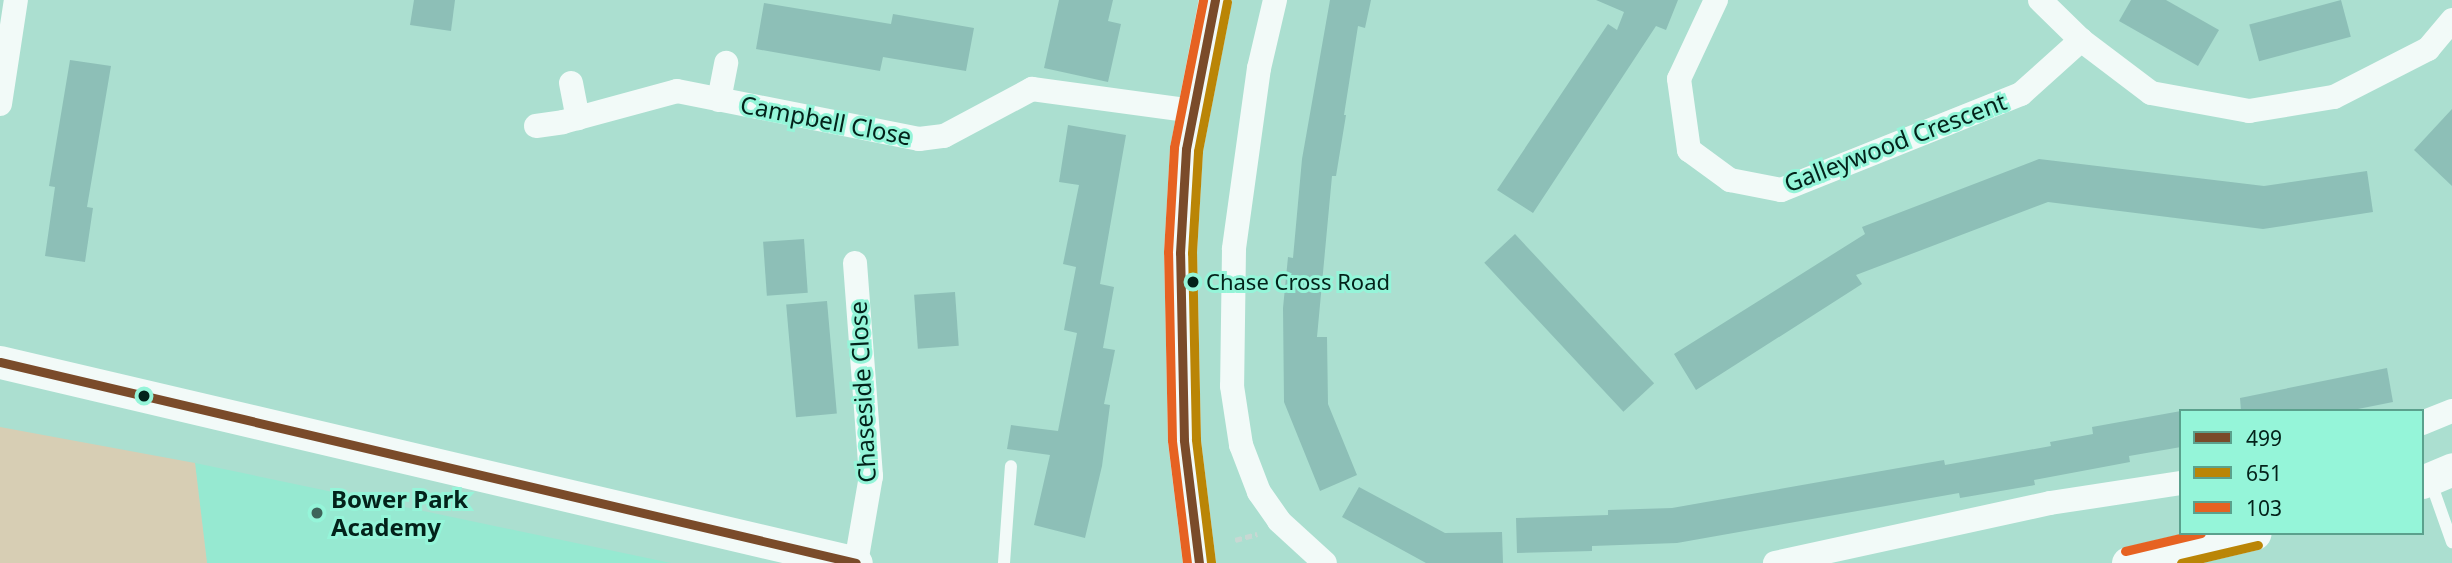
<!DOCTYPE html>
<style>
body{margin:0}
#map{position:relative;width:2452px;height:563px;overflow:hidden;background:#abdfd0;font-family:"Noto Sans",sans-serif}
div>[style]{position:absolute}
[style*='--x']{left:calc(var(--x)*1px);top:calc(var(--y)*1px);width:calc(var(--w)*1px);rotate:calc(var(--a)*1deg)}
.built>*{inset:0;background:#96e9d1}
.green>*{inset:0;background:#d7ceb4}
.building>*{inset:0;background:#8dbfb7;transform-origin:0 0}
.path>*{height:4.5px;margin-top:-2.25px;transform-origin:0;background:repeating-linear-gradient(90deg,#c8d8d3 0 7px,transparent 0 10.5px)}
.lane>*{height:12px;margin:-6px;padding:0 6px;transform-origin:6px;border-radius:6px;background:#f2faf8}
.street>*{height:24px;margin:-12px;padding:0 12px;transform-origin:12px;border-radius:12px;background:#f2faf8}
.secondary>*{height:33px;margin:-16.5px;padding:0 16.5px;transform-origin:16.5px;border-radius:16.5px;background:#f2faf8}
.bus-1>*{height:9px;margin:-4.5px;padding:0 4.5px;transform-origin:4.5px;border-radius:4.5px;background:#7a4b2a}
.bus-2>*{height:9px;margin:-4.5px;padding:0 4.5px;transform-origin:4.5px;border-radius:4.5px;background:#ba8506}
.bus-3>*{height:9px;margin:-4.5px;padding:0 4.5px;transform-origin:4.5px;border-radius:4.5px;background:#e66222}
.dots>*{width:19px;height:19px;translate:-50% -50%;box-sizing:border-box;border:4px solid #95f5d9;border-radius:50%}
span{translate:-50% -50%;white-space:nowrap;text-align:center;line-height:1.15;-webkit-text-stroke:6px #95f5d9;paint-order:stroke}
.bus-label{font-size:22px;color:#03221a}
.left{translate:0 -50%;text-align:left}
.street-label{font-size:24px;color:#03221a}
.poi-label{font-size:24px;color:#03221a;font-weight:700}
.legend{position:absolute;left:2179px;top:409px;width:245px;height:126px;box-sizing:border-box;background:#95f5d9;border:2px solid #5ba18d;margin:0;padding:9px 12px;list-style:none;font-size:21px;color:#03221a}
.legend li{display:flex;align-items:center;gap:14px;height:35px}
.legend b{width:35px;border:2px solid #5ba18d}
</style>
<div id="map">
<div class="built">
<i style="clip-path:polygon(195px 463px,671px 563px,207px 563px)"></i>
</div>
<div class="green">
<i style="clip-path:polygon(0 427px,195px 463px,207px 563px,0 563px)"></i>
</div>
<div class="building">
<i style="clip-path:polygon(414px 0,455px 0,451px 31px,410px 25px)"></i>
<i style="clip-path:polygon(1059px 0,1113px 0,1108px 21px,1121px 24px,1108px 82px,1044px 68px)"></i>
<i style="clip-path:polygon(1330px 0,1371px 0,1365px 28px,1358px 26px,1344px 115px,1346px 115px,1336px 176px,1332px 176px,1317px 337px,1327px 337px,1328px 404px,1357px 475px,1320px 491px,1284px 402px,1283px 308px,1288px 257px,1293px 258px,1302px 159px)"></i>
<i style="clip-path:polygon(1596px 0,1678px 0,1666px 30px,1656px 26px,1533px 213px,1497px 190px,1608px 24px,1617px 30px,1624px 12px)"></i>
<i style="clip-path:polygon(2131px 0,2166px 0,2219px 30px,2198px 66px,2119px 21px)"></i>
<i style="left:2341px;top:0;width:38px;height:95px;rotate:75deg"></i>
<i style="clip-path:polygon(764px 3px,891px 24px,893px 14px,974px 28px,966px 71px,883px 57px,880px 71px,756px 49px)"></i>
<i style="clip-path:polygon(70px 60px,111px 66px,87px 207px,93px 208px,85px 262px,45px 256px,55px 187px,49px 186px)"></i>
<i style="clip-path:polygon(2452px 109px,2452px 186px,2414px 150px)"></i>
<i style="clip-path:polygon(1068px 125px,1126px 135px,1100px 284px,1114px 287px,1103px 348px,1115px 350px,1104px 404px,1110px 405px,1102px 466px,1085px 538px,1034px 525px,1050px 455px,1007px 449px,1011px 425px,1058px 431px,1077px 333px,1064px 330px,1076px 267px,1063px 264px,1079px 185px,1059px 182px)"></i>
<i style="clip-path:polygon(2039px 159px,2264px 186px,2367px 171px,2373px 212px,2263px 229px,2048px 202px,1856px 275px,1862px 284px,1696px 390px,1674px 354px,1865px 234px,1862px 227px)"></i>
<i style="left:1515px;top:234px;width:204px;height:42px;rotate:47deg"></i>
<i style="left:804px;top:239px;width:54px;height:41px;rotate:86deg"></i>
<i style="left:955px;top:292px;width:54px;height:41px;rotate:86deg"></i>
<i style="left:827px;top:301px;width:113px;height:41px;rotate:85deg"></i>
<i style="clip-path:polygon(2387px 368px,2393px 402px,2348px 411px,2241px 411px,2240px 398px)"></i>
<i style="clip-path:polygon(2181px 411px,2181px 447px,2129px 456px,2130px 462px,2034px 480px,2035px 485px,1960px 498px,1959px 493px,1677px 543px,1592px 546px,1592px 551px,1517px 553px,1516px 518px,1608px 515px,1608px 510px,1672px 508px,1944px 460px,1945px 465px,2051px 446px,2050px 442px,2093px 434px,2092px 427px)"></i>
<i style="clip-path:polygon(1359px 487px,1445px 533px,1502px 532px,1503px 563px,1426px 563px,1342px 517px)"></i>
</div>
<div class="path">
<i style="--x:1235;--y:540;--w:23;--a:-15"></i>
</div>
<div class="lane">
<i style="--x:2430;--y:480;--w:66;--a:70.5"></i>
<i style="--x:1004;--y:563;--w:97;--a:-85.9"></i>
</div>
<div class="street">
<i style="--x:1275;--y:0;--w:70;--a:103.2"></i>
<i style="--x:1259;--y:68;--w:183;--a:97.9"></i>
<i style="--x:1234;--y:249;--w:137;--a:90.8"></i>
<i style="--x:1232;--y:386;--w:60;--a:81.3"></i>
<i style="--x:1241;--y:445;--w:50;--a:69"></i>
<i style="--x:1259;--y:492;--w:35;--a:55"></i>
<i style="--x:1279;--y:521;--w:62;--a:42.4"></i>
<i style="--x:1716;--y:0;--w:87;--a:115.1"></i>
<i style="--x:1679;--y:79;--w:72;--a:82"></i>
<i style="--x:1689;--y:150;--w:51;--a:36.2"></i>
<i style="--x:1730;--y:180;--w:52;--a:11.1"></i>
<i style="--x:1781;--y:190;--w:258;--a:-21.8"></i>
<i style="--x:2021;--y:94;--w:81;--a:-42"></i>
<i style="--x:2040;--y:0;--w:57;--a:44.3"></i>
<i style="--x:2081;--y:40;--w:88;--a:37.1"></i>
<i style="--x:2151;--y:93;--w:100;--a:10.4"></i>
<i style="--x:2249;--y:111;--w:86;--a:-9.4"></i>
<i style="--x:2334;--y:97;--w:106;--a:-27.1"></i>
<i style="--x:2428;--y:49;--w:38;--a:-50"></i>
<i style="--x:571;--y:83;--w:36;--a:79"></i>
<i style="--x:719;--y:100;--w:38;--a:-79"></i>
<i style="--x:0;--y:104;--w:105;--a:-81.3"></i>
<i style="--x:536;--y:126;--w:27;--a:-8"></i>
<i style="--x:563;--y:122;--w:118;--a:-15.2"></i>
<i style="--x:677;--y:91;--w:247;--a:11.2"></i>
<i style="--x:919;--y:139;--w:25;--a:-7"></i>
<i style="--x:944;--y:136;--w:100;--a:-28.1"></i>
<i style="--x:1032;--y:89;--w:162;--a:7.8"></i>
<i style="--x:855;--y:263;--w:214;--a:85.7"></i>
<i style="--x:871;--y:476;--w:88;--a:99.8"></i>
<i style="--x:2422;--y:423;--w:32;--a:-22"></i>
<i style="--x:1775;--y:563;--w:281;--a:-12.3"></i>
<i style="--x:2050;--y:503;--w:133;--a:-8.7"></i>
</div>
<div class="secondary">
<i style="--x:0;--y:362;--w:879;--a:13.21"></i>
<i style="--x:2422;--y:482;--w:33;--a:-23"></i>
<i style="--x:1199;--y:563;--w:124;--a:-97"></i>
<i style="--x:1184;--y:440;--w:187;--a:-91.2"></i>
<i style="--x:1180;--y:253;--w:104;--a:-86.7"></i>
<i style="--x:1186;--y:149;--w:152;--a:-79"></i>
<i style="--x:2128;--y:563;--w:130;--a:-13.3"></i>
</div>
<div class="bus-1">
<i style="--x:0;--y:362;--w:879;--a:13.21"></i>
<i style="--x:1199;--y:563;--w:124;--a:-97"></i>
<i style="--x:1184;--y:440;--w:187;--a:-91.2"></i>
<i style="--x:1180;--y:253;--w:104;--a:-86.7"></i>
<i style="--x:1186;--y:149;--w:152;--a:-79"></i>
</div>
<div class="bus-2">
<i style="--x:1211;--y:562;--w:124;--a:-97"></i>
<i style="--x:1196;--y:439;--w:186;--a:-91.2"></i>
<i style="--x:1192;--y:253;--w:102;--a:-86.6"></i>
<i style="--x:1198;--y:151;--w:152;--a:-79"></i>
<i style="--x:2181;--y:563;--w:79;--a:-13.2"></i>
</div>
<div class="bus-3">
<i style="--x:2125;--y:551;--w:78;--a:-13.3"></i>
<i style="--x:1187;--y:563;--w:124;--a:-97"></i>
<i style="--x:1172;--y:440;--w:188;--a:-91.2"></i>
<i style="--x:1168;--y:252;--w:105;--a:-86.7"></i>
<i style="--x:1174;--y:147;--w:150;--a:-78.8"></i>
</div>
<div class="dots">
<i style="left:1193px;top:282px;background:#03221a"></i>
<i style="left:144px;top:396px;background:#03221a"></i>
<i style="left:317px;top:513px;background:#3e645a"></i>
</div>
<div class="bus-label">
<span class="left" style="left:1206px;top:282px">Chase Cross Road</span>
</div>
<div class="street-label">
<span style="left:826px;top:120px;rotate:11deg">Campbell Close</span>
<span style="left:1895px;top:142px;rotate:-21deg">Galleywood Crescent</span>
<span style="left:862px;top:392px;rotate:-93deg">Chaseside Close</span>
</div>
<div class="poi-label">
<span class="left" style="left:331px;top:513px">Bower Park<br>Academy</span>
</div>
<ul class="legend">
<li><b style="height:9px;background:#7a4b2a"></b>499</li>
<li><b style="height:9px;background:#ba8506"></b>651</li>
<li><b style="height:9px;background:#e66222"></b>103</li>
</ul>
</div>
